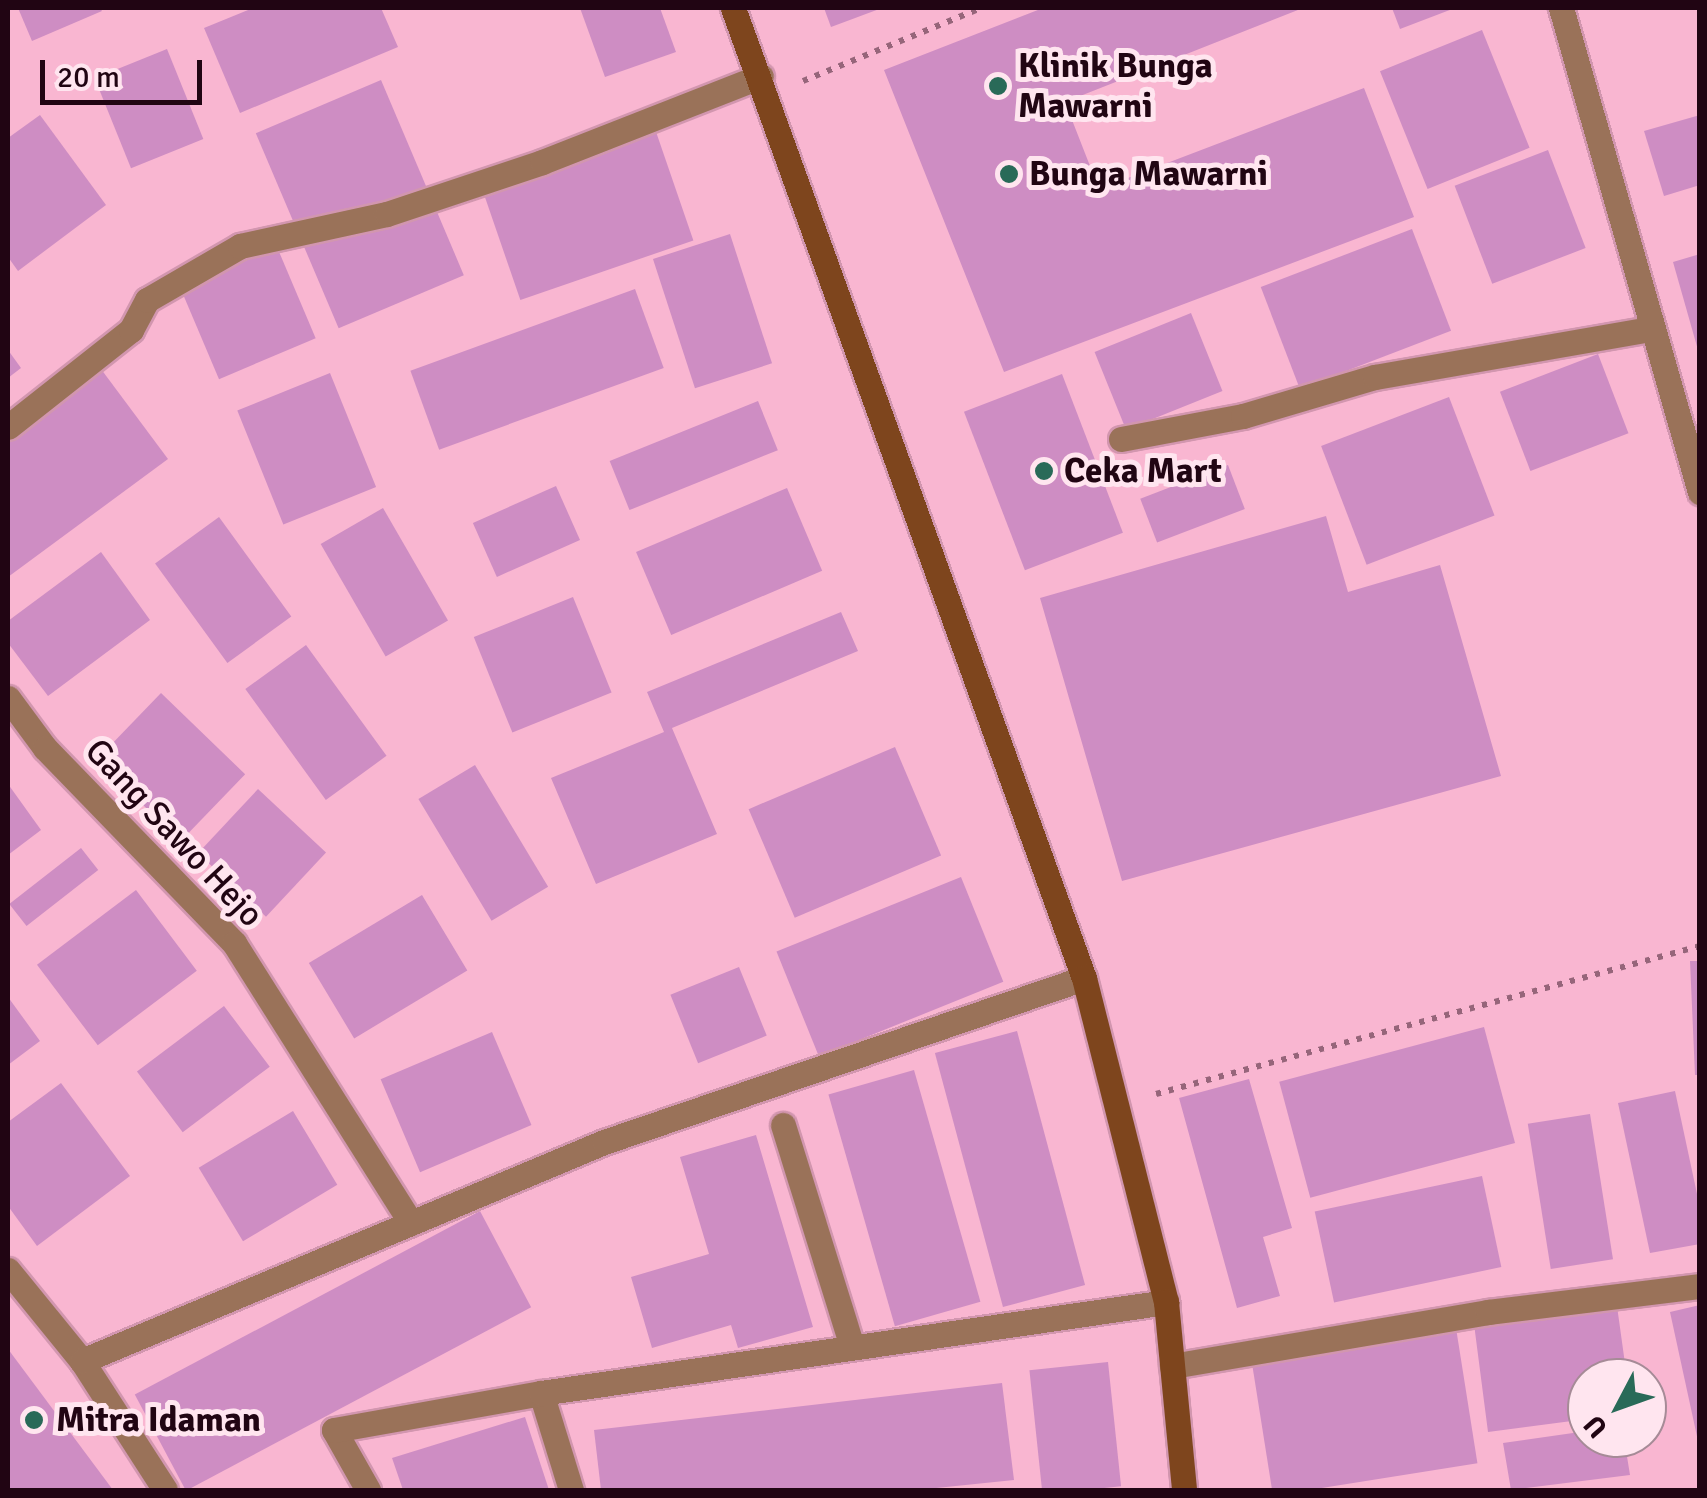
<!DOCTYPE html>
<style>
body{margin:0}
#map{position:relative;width:1707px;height:1498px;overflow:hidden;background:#f9b6d1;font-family:Signika,sans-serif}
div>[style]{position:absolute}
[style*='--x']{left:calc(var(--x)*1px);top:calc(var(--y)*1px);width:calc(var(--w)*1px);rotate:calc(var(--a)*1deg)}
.building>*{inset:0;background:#ce8dc3;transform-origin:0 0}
.path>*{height:6px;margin-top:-3px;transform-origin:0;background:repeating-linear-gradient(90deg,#96657a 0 5px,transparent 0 13px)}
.roads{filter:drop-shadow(2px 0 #d296af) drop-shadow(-2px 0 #d296af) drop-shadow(0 2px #d296af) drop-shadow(0 -2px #d296af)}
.service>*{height:25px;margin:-12.5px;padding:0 12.5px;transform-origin:12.5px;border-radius:12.5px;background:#9a7259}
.minor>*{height:25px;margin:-12.5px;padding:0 12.5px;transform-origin:12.5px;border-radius:12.5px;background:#9a7259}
.secondary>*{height:25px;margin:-12.5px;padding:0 12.5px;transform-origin:12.5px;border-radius:12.5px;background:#7e451d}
.dots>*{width:28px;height:28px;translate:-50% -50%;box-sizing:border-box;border:5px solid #ffe5ef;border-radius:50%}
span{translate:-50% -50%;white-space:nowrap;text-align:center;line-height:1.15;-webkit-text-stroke:10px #ffe5ef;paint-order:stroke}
.poi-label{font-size:35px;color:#210513;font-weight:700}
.left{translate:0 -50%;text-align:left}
.street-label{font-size:35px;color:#210513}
.frame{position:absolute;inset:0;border:10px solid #210513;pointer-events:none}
.north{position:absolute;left:1567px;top:1358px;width:100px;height:100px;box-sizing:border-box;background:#ffe5ef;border:2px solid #a68b97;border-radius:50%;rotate:229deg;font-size:28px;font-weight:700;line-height:40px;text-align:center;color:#210513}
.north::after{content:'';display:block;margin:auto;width:35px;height:45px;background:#296a58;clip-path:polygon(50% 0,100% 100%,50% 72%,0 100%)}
.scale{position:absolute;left:40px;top:60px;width:162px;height:45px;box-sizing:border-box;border:5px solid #210513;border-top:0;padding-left:12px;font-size:30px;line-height:35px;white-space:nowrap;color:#210513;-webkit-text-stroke:8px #ffe5ef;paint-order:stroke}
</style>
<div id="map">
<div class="building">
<i style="clip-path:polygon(18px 8px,100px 8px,102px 11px,32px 41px)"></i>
<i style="clip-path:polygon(253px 8px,381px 8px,398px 47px,240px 113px,204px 28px)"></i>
<i style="clip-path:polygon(580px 8px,660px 8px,676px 52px,605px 77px)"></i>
<i style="clip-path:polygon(824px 8px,882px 8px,831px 27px)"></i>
<i style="clip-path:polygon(1043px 8px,1303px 8px,1065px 102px,1099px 189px,1364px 88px,1414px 217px,1004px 372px,884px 70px)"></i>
<i style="clip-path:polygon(1392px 8px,1455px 8px,1400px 29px)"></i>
<i style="left:1482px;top:30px;width:127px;height:110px;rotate:68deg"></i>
<i style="left:167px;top:49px;width:97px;height:78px;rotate:68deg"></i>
<i style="left:381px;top:80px;width:212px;height:136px;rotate:67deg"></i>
<i style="clip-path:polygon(40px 115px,106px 205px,18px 271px,8px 257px,8px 138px)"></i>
<i style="clip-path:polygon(1700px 115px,1700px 185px,1664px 196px,1644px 131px)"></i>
<i style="left:654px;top:126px;width:121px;height:183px;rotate:71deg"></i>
<i style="left:1548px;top:150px;width:105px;height:100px;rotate:69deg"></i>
<i style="left:1412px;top:229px;width:109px;height:162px;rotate:69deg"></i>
<i style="left:730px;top:234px;width:136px;height:81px;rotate:72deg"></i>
<i style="left:277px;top:247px;width:99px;height:105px;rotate:67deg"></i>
<i style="clip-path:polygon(1700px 254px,1700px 350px,1698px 350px,1673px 262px)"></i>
<i style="left:635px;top:289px;width:84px;height:239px;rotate:70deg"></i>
<i style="left:1191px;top:313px;width:84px;height:104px;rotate:68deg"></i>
<i style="clip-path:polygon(8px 350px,21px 368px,8px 378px)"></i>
<i style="left:1598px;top:354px;width:85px;height:105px;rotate:69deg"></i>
<i style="clip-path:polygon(101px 369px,168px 459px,8px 577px,8px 438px)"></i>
<i style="left:330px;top:373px;width:123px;height:100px;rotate:68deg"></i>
<i style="left:1062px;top:374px;width:170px;height:105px;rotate:69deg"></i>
<i style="left:1449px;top:397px;width:127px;height:137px;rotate:69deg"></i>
<i style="left:758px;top:401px;width:53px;height:160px;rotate:68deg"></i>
<i style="left:1228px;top:465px;width:47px;height:94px;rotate:69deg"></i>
<i style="left:556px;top:486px;width:59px;height:91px;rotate:66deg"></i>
<i style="left:787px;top:488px;width:90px;height:164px;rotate:67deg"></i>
<i style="left:383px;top:508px;width:130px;height:72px;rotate:60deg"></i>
<i style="clip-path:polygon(1326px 516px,1348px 592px,1440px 565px,1501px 776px,1122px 881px,1040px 598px)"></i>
<i style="left:219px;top:517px;width:123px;height:79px;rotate:54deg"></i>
<i style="clip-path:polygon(101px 552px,150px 620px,48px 696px,8px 643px,8px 621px)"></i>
<i style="left:573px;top:597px;width:103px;height:107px;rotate:68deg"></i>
<i style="clip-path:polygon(841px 612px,858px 651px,672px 728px,717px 834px,596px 884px,551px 778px,664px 732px,647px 692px)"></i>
<i style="left:306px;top:645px;width:137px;height:75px;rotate:54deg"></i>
<i style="left:161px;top:693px;width:117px;height:93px;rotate:44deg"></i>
<i style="left:895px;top:747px;width:118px;height:159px;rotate:67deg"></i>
<i style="left:475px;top:765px;width:142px;height:66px;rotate:59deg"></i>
<i style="clip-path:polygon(8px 784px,41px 830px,8px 855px)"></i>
<i style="left:258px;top:789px;width:93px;height:88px;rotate:43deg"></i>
<i style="left:81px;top:848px;width:28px;height:91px;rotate:52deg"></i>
<i style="left:961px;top:877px;width:113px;height:199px;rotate:68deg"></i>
<i style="left:136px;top:890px;width:101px;height:124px;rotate:53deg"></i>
<i style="left:422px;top:895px;width:88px;height:132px;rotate:59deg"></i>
<i style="clip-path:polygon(1690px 961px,1700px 961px,1700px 1075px,1695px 1075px)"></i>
<i style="left:739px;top:967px;width:74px;height:74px;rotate:68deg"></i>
<i style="clip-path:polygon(8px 997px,40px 1041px,8px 1065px)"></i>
<i style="left:224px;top:1006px;width:76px;height:109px;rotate:53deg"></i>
<i style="left:1484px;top:1027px;width:120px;height:212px;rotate:75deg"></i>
<i style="left:1017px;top:1031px;width:263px;height:85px;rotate:75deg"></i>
<i style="left:492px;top:1032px;width:101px;height:121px;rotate:67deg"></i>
<i style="left:914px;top:1070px;width:241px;height:89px;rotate:74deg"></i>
<i style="clip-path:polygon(1249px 1079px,1292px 1228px,1263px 1237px,1280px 1296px,1237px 1308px,1179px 1098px)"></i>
<i style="clip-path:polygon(61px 1083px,130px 1176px,37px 1246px,8px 1206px,8px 1122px)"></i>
<i style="clip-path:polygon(1675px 1091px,1700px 1208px,1700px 1244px,1650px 1253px,1618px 1103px)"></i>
<i style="left:293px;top:1111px;width:86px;height:110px;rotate:59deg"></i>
<i style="left:1590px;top:1114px;width:147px;height:63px;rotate:81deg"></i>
<i style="clip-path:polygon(756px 1135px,813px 1327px,738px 1348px,731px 1325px,652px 1348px,631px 1277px,709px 1254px,680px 1157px)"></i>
<i style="left:1482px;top:1176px;width:93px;height:171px;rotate:78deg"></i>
<i style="left:480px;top:1211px;width:109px;height:391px;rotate:62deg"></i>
<i style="clip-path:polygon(1700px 1305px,1700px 1441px,1698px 1441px,1670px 1312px)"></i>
<i style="clip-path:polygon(1617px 1306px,1627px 1378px,1587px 1378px,1587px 1419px,1488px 1432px,1474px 1324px)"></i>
<i style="left:1456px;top:1328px;width:137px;height:207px;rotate:81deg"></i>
<i style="clip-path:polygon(8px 1349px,113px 1490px,8px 1490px)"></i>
<i style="left:1108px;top:1362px;width:125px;height:79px;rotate:84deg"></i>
<i style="clip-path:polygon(1002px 1383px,1014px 1480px,917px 1490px,601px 1490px,594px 1430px)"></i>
<i style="clip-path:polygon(525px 1417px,549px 1490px,403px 1490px,392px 1458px)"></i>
<i style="clip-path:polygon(1587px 1431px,1587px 1438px,1624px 1438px,1630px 1475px,1511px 1490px,1503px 1443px)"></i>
</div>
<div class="path">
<i style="--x:803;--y:81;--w:192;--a:-22.3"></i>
<i style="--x:1156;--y:1094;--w:564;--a:-15.22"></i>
</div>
<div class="roads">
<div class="service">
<i style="--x:1121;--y:439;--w:124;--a:-10.7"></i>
<i style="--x:1243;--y:416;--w:138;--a:-16.5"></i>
<i style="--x:1375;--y:377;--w:279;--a:-9.9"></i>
<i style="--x:1172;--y:1366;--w:321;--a:-9.7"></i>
<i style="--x:1488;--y:1312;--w:214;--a:-7"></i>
</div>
<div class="minor">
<i style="--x:1561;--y:8;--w:504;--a:73.98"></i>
<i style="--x:8;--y:427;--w:157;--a:-38.3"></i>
<i style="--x:131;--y:330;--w:34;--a:-62"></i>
<i style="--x:147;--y:300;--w:108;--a:-30.1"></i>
<i style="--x:240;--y:246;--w:150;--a:-12.3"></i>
<i style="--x:387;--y:214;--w:163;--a:-18.5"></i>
<i style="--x:542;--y:162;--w:235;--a:-21.4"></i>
<i style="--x:8;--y:698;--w:62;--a:53.5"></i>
<i style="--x:45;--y:748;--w:272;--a:45.9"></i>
<i style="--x:234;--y:943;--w:331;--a:57.7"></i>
<i style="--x:783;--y:1125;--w:232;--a:72.7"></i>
<i style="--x:8;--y:1270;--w:117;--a:50.9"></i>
<i style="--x:82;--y:1361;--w:153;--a:57.2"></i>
<i style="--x:82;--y:1361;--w:566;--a:-22.76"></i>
<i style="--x:604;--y:1142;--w:507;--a:-18.86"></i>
<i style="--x:541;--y:1393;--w:102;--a:72.8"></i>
<i style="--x:368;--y:1490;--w:69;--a:-119.5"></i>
<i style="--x:334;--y:1430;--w:210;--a:-10.1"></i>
<i style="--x:541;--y:1393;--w:632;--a:-8.28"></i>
</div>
<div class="secondary">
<i style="--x:733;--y:8;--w:1032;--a:70.11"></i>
<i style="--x:1084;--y:978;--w:334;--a:75.8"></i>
<i style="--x:1166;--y:1302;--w:189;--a:84.5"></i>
</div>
</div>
<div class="dots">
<i style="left:998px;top:86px;background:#296a58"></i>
<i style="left:1009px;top:174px;background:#296a58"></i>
<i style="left:1044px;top:471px;background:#296a58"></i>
<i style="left:34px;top:1420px;background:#296a58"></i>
</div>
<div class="poi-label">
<span class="left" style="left:1018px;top:86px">Klinik Bunga<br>Mawarni</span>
<span class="left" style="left:1029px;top:174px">Bunga Mawarni</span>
<span class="left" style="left:1064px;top:471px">Ceka Mart</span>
<span class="left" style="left:56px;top:1420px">Mitra Idaman</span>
</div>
<div class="street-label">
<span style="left:174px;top:833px;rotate:47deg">Gang Sawo Hejo</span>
</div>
<div class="frame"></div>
<div class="north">U</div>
<div class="scale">20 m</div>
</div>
